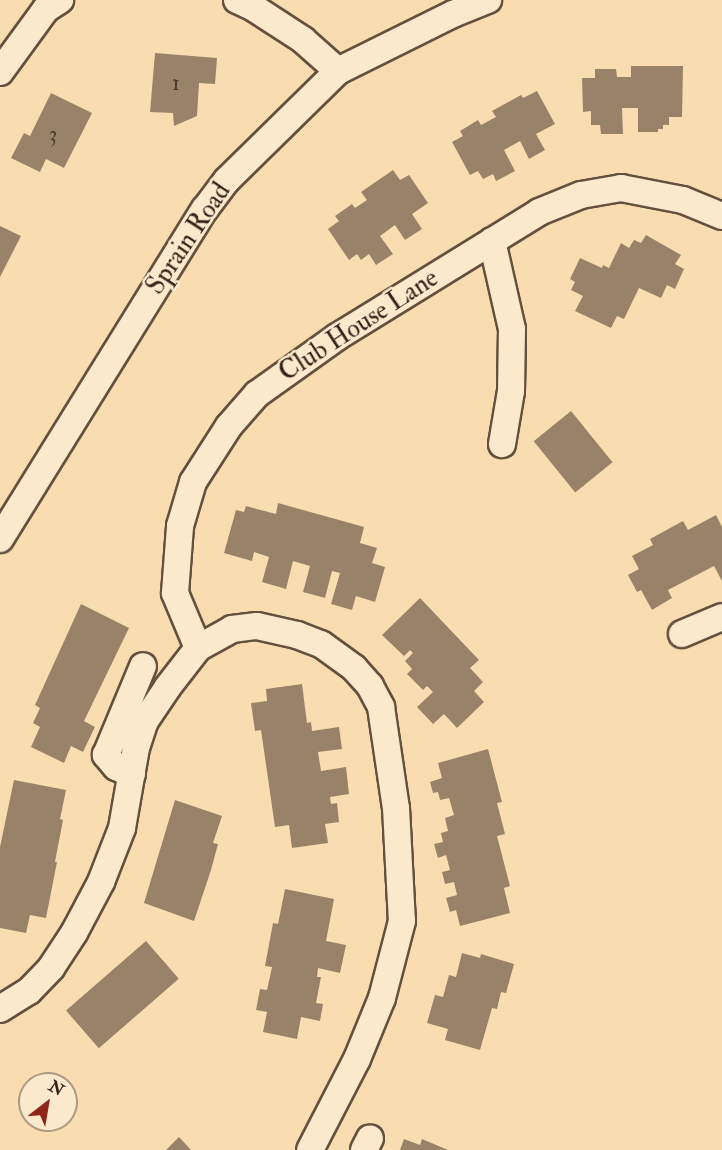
<!DOCTYPE html>
<style>
body{margin:0}
#map{position:relative;width:722px;height:1150px;overflow:hidden;background:#f9ddb1;font-family:"IM FELL Double Pica",serif}
div>[style]{position:absolute}
[style*='--x']{left:calc(var(--x)*1px);top:calc(var(--y)*1px);width:calc(var(--w)*1px);rotate:calc(var(--a)*1deg)}
.building>*{inset:0;background:#998368;transform-origin:0 0}
.roads{filter:drop-shadow(2px 0 #64503e) drop-shadow(-2px 0 #64503e) drop-shadow(0 2px #64503e) drop-shadow(0 -2px #64503e)}
.minor>*{height:26px;margin:-13px;padding:0 13px;transform-origin:13px;border-radius:13px;background:#fbe9cc}
span{translate:-50% -50%;white-space:nowrap;text-align:center;line-height:1.15;-webkit-text-stroke:5px #fbe9cc;paint-order:stroke}
.number-label{font-size:22px;color:#4c3a2c}
.number-label span{-webkit-text-stroke-width:0}
.street-label{font-size:26px;color:#322118}
.north{position:absolute;left:18px;top:1072px;width:60px;height:60px;box-sizing:border-box;background:#fbe9cc;border:2px solid #ab9984;border-radius:50%;rotate:31deg;font-size:16px;font-weight:700;line-height:24px;text-align:center;color:#322118}
.north::after{content:'';display:block;margin:auto;width:21px;height:27px;background:#8f2418;clip-path:polygon(50% 0,100% 100%,50% 72%,0 100%)}
</style>
<div id="map">
<div class="building">
<i style="clip-path:polygon(155px 53px,217px 58px,215px 84px,199px 83px,197px 116px,174px 126px,173px 113px,150px 112px)"></i>
<i style="clip-path:polygon(631px 66px,683px 66px,682px 117px,669px 117px,669px 125px,663px 125px,663px 129px,658px 129px,658px 132px,638px 132px,638px 108px,622px 108px,623px 134px,601px 134px,600px 125px,591px 125px,591px 111px,583px 112px,582px 78px,595px 78px,595px 69px,616px 69px,617px 77px,631px 77px)"></i>
<i style="clip-path:polygon(537px 91px,555px 124px,536px 134px,545px 150px,529px 159px,520px 141px,504px 150px,515px 171px,496px 181px,493px 174px,483px 179px,478px 171px,470px 175px,452px 142px,463px 136px,460px 131px,478px 120px,481px 125px,496px 117px,492px 111px,521px 95px,523px 98px)"></i>
<i style="clip-path:polygon(51px 93px,92px 113px,64px 168px,46px 159px,40px 172px,11px 158px,24px 133px,30px 136px)"></i>
<i style="clip-path:polygon(393px 170px,400px 180px,409px 175px,428px 203px,412px 214px,422px 229px,405px 240px,395px 225px,380px 236px,393px 254px,376px 265px,369px 254px,361px 260px,357px 254px,349px 260px,328px 229px,339px 221px,335px 216px,352px 204px,355px 208px,367px 200px,361px 192px)"></i>
<i style="clip-path:polygon(0 226px,21px 236px,0 277px)"></i>
<i style="clip-path:polygon(646px 235px,681px 255px,675px 264px,684px 269px,675px 289px,667px 285px,661px 298px,639px 288px,624px 319px,617px 316px,611px 328px,575px 311px,583px 296px,571px 290px,575px 282px,570px 279px,580px 258px,602px 268px,603px 265px,609px 268px,621px 243px,629px 248px,634px 240px,641px 243px)"></i>
<i style="left:571px;top:411px;width:66px;height:48px;rotate:51deg"></i>
<i style="clip-path:polygon(278px 503px,364px 527px,360px 543px,377px 548px,372px 563px,385px 567px,375px 602px,356px 596px,352px 610px,331px 604px,340px 573px,332px 571px,325px 598px,303px 592px,310px 566px,293px 561px,286px 589px,262px 582px,269px 557px,254px 552px,252px 561px,224px 553px,236px 510px,244px 512px,246px 506px,276px 514px)"></i>
<i style="clip-path:polygon(716px 515px,722px 527px,722px 581px,714px 566px,668px 590px,672px 598px,652px 610px,641px 590px,637px 592px,628px 575px,639px 569px,632px 556px,653px 545px,650px 539px,683px 521px,688px 530px)"></i>
<i style="clip-path:polygon(420px 598px,479px 660px,470px 668px,483px 682px,474px 691px,484px 702px,457px 728px,444px 714px,433px 724px,417px 707px,433px 692px,427px 686px,423px 690px,407px 674px,412px 669px,405px 661px,413px 653px,410px 650px,404px 656px,382px 635px)"></i>
<i style="clip-path:polygon(81px 604px,129px 628px,84px 721px,95px 727px,92px 733px,83px 752px,71px 746px,64px 763px,31px 747px,40px 727px,33px 723px,40px 708px,35px 705px)"></i>
<i style="clip-path:polygon(302px 684px,307px 723px,311px 722px,312px 731px,339px 727px,342px 749px,318px 752px,321px 771px,346px 767px,349px 794px,330px 797px,331px 804px,337px 803px,339px 822px,325px 824px,328px 843px,292px 848px,289px 825px,275px 827px,261px 730px,255px 731px,251px 703px,267px 701px,266px 689px)"></i>
<i style="clip-path:polygon(488px 749px,502px 802px,497px 803px,505px 834px,497px 836px,510px 886px,504px 888px,510px 913px,460px 926px,456px 910px,450px 912px,446px 898px,457px 895px,454px 882px,445px 884px,442px 872px,450px 870px,446px 855px,438px 858px,434px 844px,443px 842px,441px 833px,448px 831px,445px 818px,454px 815px,449px 798px,440px 800px,438px 792px,433px 793px,430px 782px,442px 778px,438px 763px)"></i>
<i style="clip-path:polygon(14px 780px,66px 790px,60px 819px,63px 820px,55px 862px,57px 862px,46px 918px,30px 915px,26px 933px,0 928px,0 847px)"></i>
<i style="clip-path:polygon(175px 800px,222px 816px,213px 843px,218px 844px,211px 870px,194px 921px,144px 903px)"></i>
<i style="clip-path:polygon(285px 889px,334px 899px,326px 941px,346px 945px,340px 973px,318px 968px,317px 977px,321px 977px,316px 1003px,323px 1004px,320px 1021px,301px 1017px,297px 1039px,263px 1032px,267px 1012px,256px 1010px,260px 989px,267px 990px,272px 967px,265px 966px,273px 923px,278px 924px)"></i>
<i style="left:146px;top:941px;width:50px;height:106px;rotate:49deg"></i>
<i style="clip-path:polygon(462px 953px,480px 958px,481px 954px,514px 964px,506px 993px,501px 992px,497px 1009px,492px 1008px,480px 1050px,445px 1040px,448px 1029px,427px 1023px,435px 995px,443px 997px,449px 975px,456px 977px)"></i>
<i style="clip-path:polygon(179px 1137px,191px 1150px,166px 1150px)"></i>
<i style="clip-path:polygon(404px 1139px,420px 1145px,422px 1139px,448px 1150px,400px 1150px)"></i>
</div>
<div class="roads">
<div class="minor">
<i style="--x:237;--y:0;--w:19;--a:25"></i>
<i style="--x:254;--y:8;--w:59;--a:33.1"></i>
<i style="--x:303;--y:40;--w:47;--a:41.5"></i>
<i style="--x:0;--y:72;--w:78;--a:-53.9"></i>
<i style="--x:46;--y:9;--w:17;--a:-33"></i>
<i style="--x:492;--y:241;--w:90;--a:77.2"></i>
<i style="--x:512;--y:329;--w:62;--a:90.9"></i>
<i style="--x:511;--y:391;--w:54;--a:99.6"></i>
<i style="--x:0;--y:539;--w:388;--a:-58.2"></i>
<i style="--x:205;--y:209;--w:36;--a:-53"></i>
<i style="--x:227;--y:180;--w:156;--a:-44.5"></i>
<i style="--x:338;--y:71;--w:128;--a:-26.4"></i>
<i style="--x:453;--y:14;--w:38;--a:-22"></i>
<i style="--x:682;--y:634;--w:43;--a:-23"></i>
<i style="--x:198;--y:648;--w:60;--a:-112.7"></i>
<i style="--x:175;--y:593;--w:67;--a:-85.7"></i>
<i style="--x:180;--y:526;--w:46;--a:-73.5"></i>
<i style="--x:193;--y:482;--w:67;--a:-57.3"></i>
<i style="--x:229;--y:426;--w:43;--a:-48.8"></i>
<i style="--x:257;--y:394;--w:98;--a:-35.5"></i>
<i style="--x:337;--y:337;--w:238;--a:-31.7"></i>
<i style="--x:539;--y:212;--w:45;--a:-22"></i>
<i style="--x:581;--y:195;--w:41;--a:-9.9"></i>
<i style="--x:621;--y:188;--w:63;--a:11"></i>
<i style="--x:683;--y:200;--w:42;--a:22.3"></i>
<i style="--x:132;--y:774;--w:17;--a:-156"></i>
<i style="--x:116;--y:767;--w:16;--a:-130"></i>
<i style="--x:106;--y:755;--w:96;--a:-67.4"></i>
<i style="--x:0;--y:1009;--w:34;--a:-32"></i>
<i style="--x:29;--y:991;--w:32;--a:-46"></i>
<i style="--x:51;--y:968;--w:42;--a:-56.7"></i>
<i style="--x:74;--y:933;--w:58;--a:-62.1"></i>
<i style="--x:101;--y:882;--w:58;--a:-68.7"></i>
<i style="--x:122;--y:828;--w:81;--a:-80.1"></i>
<i style="--x:136;--y:748;--w:28;--a:-72"></i>
<i style="--x:145;--y:721;--w:40;--a:-56"></i>
<i style="--x:167;--y:688;--w:51;--a:-52.2"></i>
<i style="--x:198;--y:648;--w:39;--a:-29"></i>
<i style="--x:232;--y:629;--w:25;--a:-7"></i>
<i style="--x:257;--y:626;--w:41;--a:12.7"></i>
<i style="--x:297;--y:635;--w:26;--a:21"></i>
<i style="--x:321;--y:644;--w:41;--a:36"></i>
<i style="--x:354;--y:668;--w:24;--a:48"></i>
<i style="--x:370;--y:686;--w:24;--a:62"></i>
<i style="--x:381;--y:707;--w:102;--a:81.6"></i>
<i style="--x:396;--y:808;--w:113;--a:87"></i>
<i style="--x:402;--y:921;--w:80;--a:104.6"></i>
<i style="--x:382;--y:998;--w:66;--a:112.3"></i>
<i style="--x:357;--y:1059;--w:102;--a:117.3"></i>
<i style="--x:364;--y:1150;--w:13;--a:-63"></i>
</div>
</div>
<div class="number-label">
<span style="left:176px;top:84px">1</span>
<span style="left:53px;top:135px">3</span>
</div>
<div class="street-label">
<span style="left:189px;top:239px;rotate:-56deg">Sprain Road</span>
<span style="left:359px;top:326px;rotate:-33deg">Club House Lane</span>
</div>
<div class="north">N</div>
</div>
